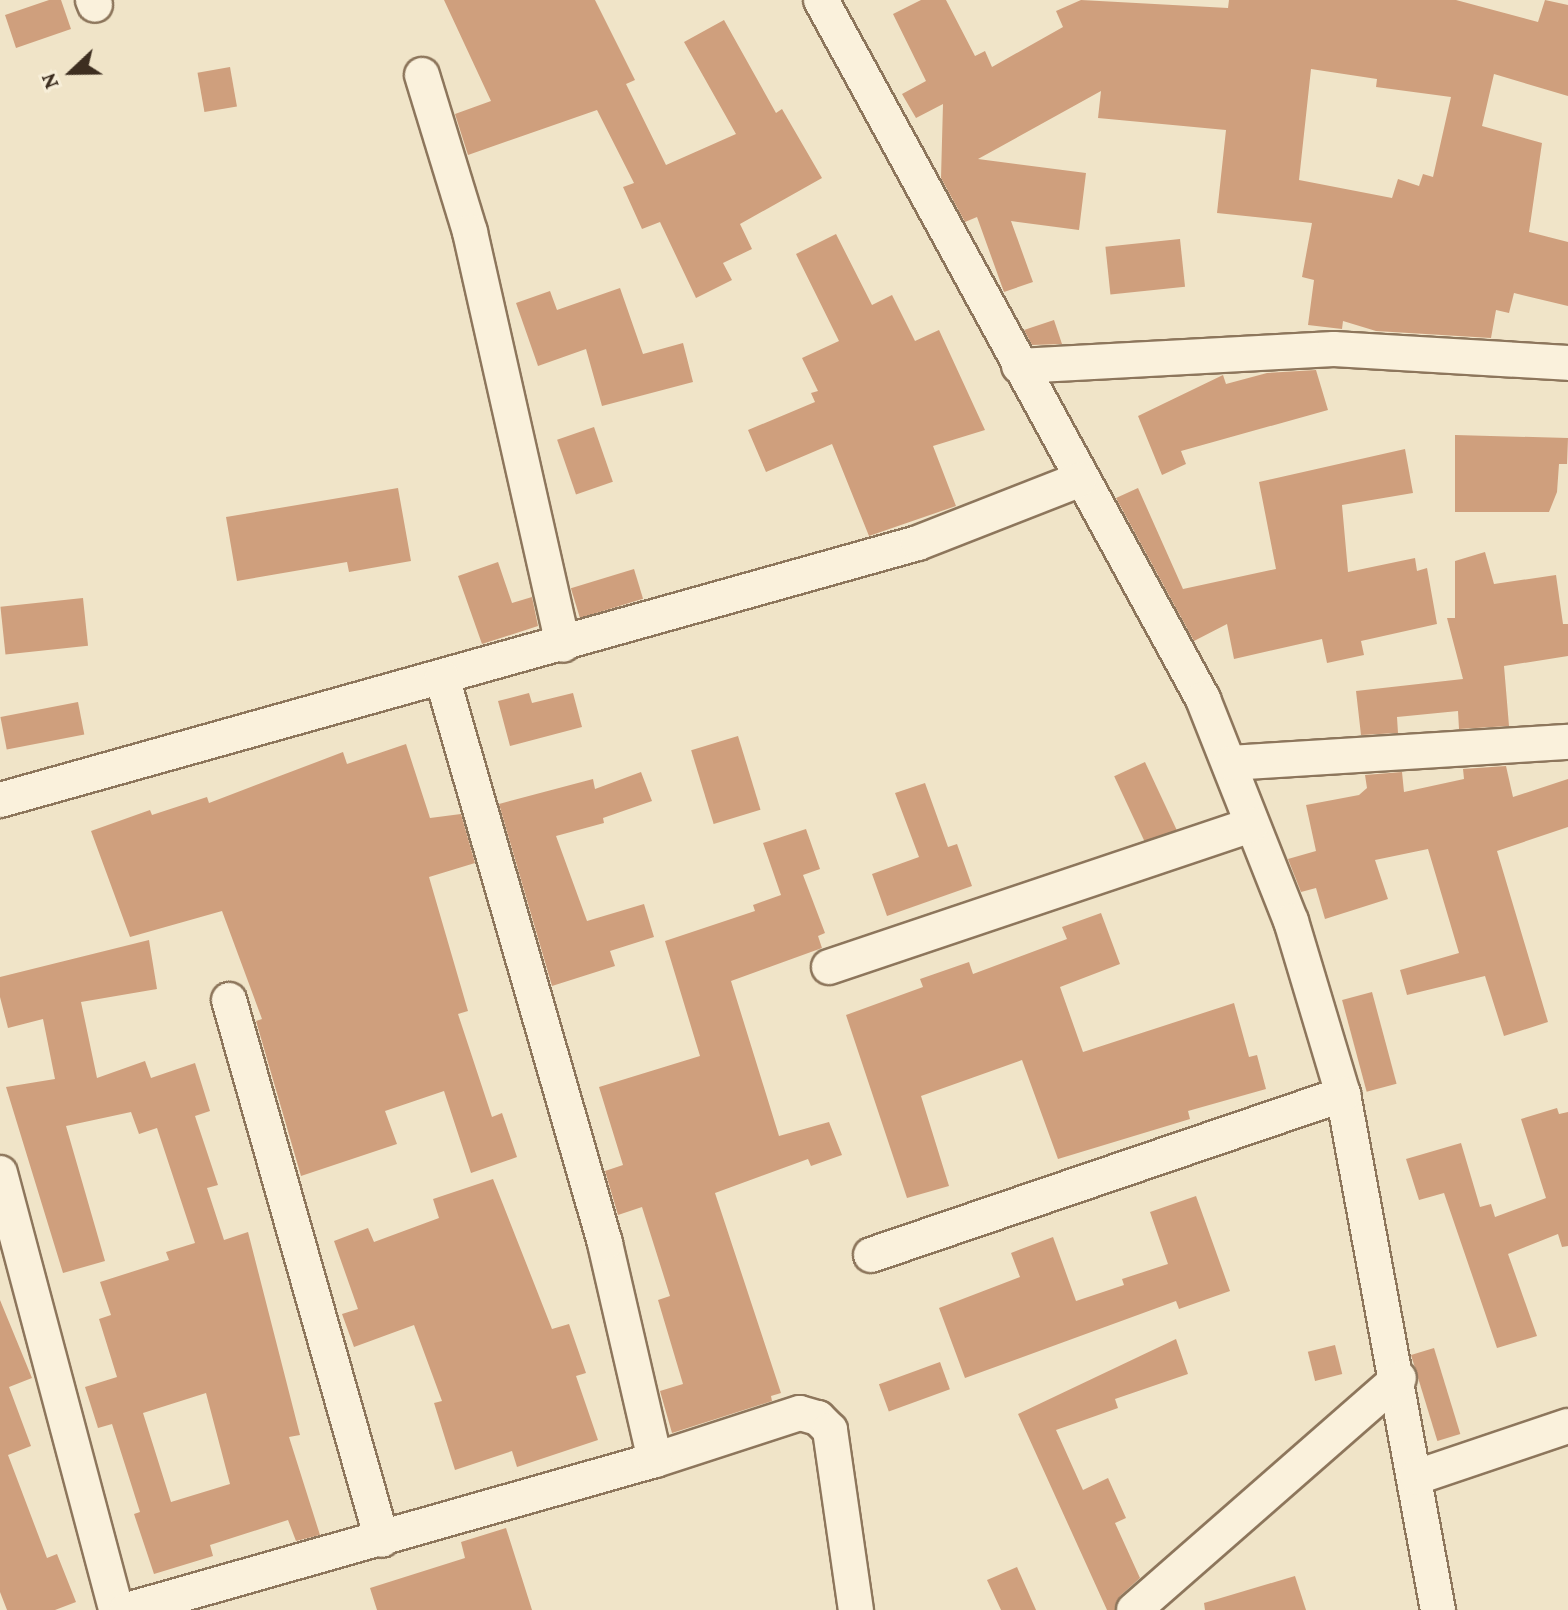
<!DOCTYPE html>
<style>
body{margin:0}
#map{position:relative;width:1568px;height:1610px;overflow:hidden;background:#f0e4c8;font-family:"Crimson Pro",serif}
div>[style]{position:absolute}
[style*='--x']{left:calc(var(--x)*1px);top:calc(var(--y)*1px);width:calc(var(--w)*1px);rotate:calc(var(--a)*1deg)}
.building>*{inset:0;background:#cf9f7d;transform-origin:0 0}
.roads{filter:drop-shadow(2px 0 #8d765c) drop-shadow(-2px 0 #8d765c) drop-shadow(0 2px #8d765c) drop-shadow(0 -2px #8d765c)}
.minor>*{height:34px;margin:-17px;padding:0 17px;transform-origin:17px;border-radius:17px;background:#faf1dc}
span{translate:-50% -50%;white-space:nowrap;text-align:center;line-height:1.15;-webkit-text-stroke:6px #f7eed8;paint-order:stroke}
.north{position:absolute;left:32px;top:32px;width:80px;height:80px;-webkit-text-stroke:6px #f7eed8;paint-order:stroke;rotate:248deg;font-size:22px;font-weight:700;line-height:32px;text-align:center;color:#3d2e20}
.north::after{content:'';display:block;margin:auto;width:28px;height:36px;background:#3d2e20;clip-path:polygon(50% 0,100% 100%,50% 72%,0 100%)}
</style>
<div id="map">
<div class="building">
<i style="clip-path:polygon(49px 0,61px 0,71px 29px,16px 48px,5px 15px)"></i>
<i style="clip-path:polygon(444px 0,595px 0,635px 80px,626px 84px,666px 165px,736px 134px,684px 42px,724px 20px,776px 113px,782px 109px,822px 178px,740px 224px,752px 249px,723px 263px,732px 280px,696px 298px,660px 222px,642px 229px,623px 187px,634px 183px,597px 110px,468px 155px,455px 114px,491px 101px)"></i>
<i style="clip-path:polygon(evenodd,921px 0,946px 0,975px 56px,985px 51px,992px 67px,1063px 27px,1056px 11px,1081px 0,1228px 8px,1229px 0,1456px 0,1538px 22px,1545px 0,1568px 5px,1568px 96px,1494px 74px,1482px 126px,1542px 143px,1529px 232px,1568px 242px,1568px 306px,1514px 293px,1509px 313px,1496px 310px,1491px 338px,1376px 331px,1343px 321px,1342px 329px,1308px 325px,1314px 280px,1302px 277px,1312px 223px,1217px 213px,1226px 130px,1098px 118px,1101px 91px,978px 159px,1086px 173px,1079px 230px,1011px 221px,1033px 282px,1004px 292px,977px 217px,965px 222px,941px 178px,943px 104px,916px 118px,902px 94px,926px 81px,893px 14px,921px 0,1311px 69px,1377px 79px,1376px 87px,1451px 97px,1433px 177px,1423px 174px,1419px 186px,1398px 179px,1392px 198px,1299px 180px,1311px 69px)"></i>
<i style="left:230px;top:67px;width:40px;height:33px;rotate:80deg"></i>
<i style="clip-path:polygon(836px 234px,872px 305px,892px 295px,915px 341px,939px 330px,985px 430px,933px 446px,956px 506px,869px 536px,832px 444px,766px 472px,748px 430px,815px 402px,811px 393px,818px 391px,802px 358px,839px 341px,796px 254px)"></i>
<i style="left:1180px;top:239px;width:48px;height:75px;rotate:84deg"></i>
<i style="clip-path:polygon(620px 288px,643px 354px,683px 343px,693px 382px,602px 406px,586px 349px,538px 366px,516px 303px,550px 291px,557px 310px)"></i>
<i style="clip-path:polygon(1054px 320px,1062px 344px,1032px 345px,1024px 330px)"></i>
<i style="clip-path:polygon(1316px 370px,1328px 410px,1181px 451px,1186px 464px,1162px 475px,1138px 416px,1223px 375px,1226px 384px,1267px 373px)"></i>
<i style="left:594px;top:427px;width:58px;height:39px;rotate:71deg"></i>
<i style="clip-path:polygon(1455px 435px,1568px 438px,1567px 464px,1559px 464px,1557px 492px,1549px 512px,1455px 512px)"></i>
<i style="clip-path:polygon(1405px 449px,1413px 493px,1342px 505px,1348px 572px,1415px 558px,1417px 571px,1427px 568px,1437px 624px,1361px 641px,1364px 655px,1327px 663px,1322px 639px,1234px 659px,1227px 624px,1194px 641px,1116px 498px,1138px 488px,1183px 589px,1276px 569px,1259px 482px)"></i>
<i style="clip-path:polygon(398px 488px,411px 561px,349px 572px,347px 562px,237px 581px,226px 517px)"></i>
<i style="clip-path:polygon(1485px 552px,1494px 584px,1556px 575px,1563px 624px,1568px 624px,1568px 656px,1504px 666px,1509px 726px,1459px 729px,1458px 711px,1397px 717px,1398px 733px,1361px 735px,1356px 691px,1463px 679px,1447px 618px,1455px 618px,1455px 561px)"></i>
<i style="clip-path:polygon(498px 562px,512px 603px,532px 597px,538px 626px,482px 644px,458px 576px)"></i>
<i style="left:634px;top:569px;width:31px;height:66px;rotate:73deg"></i>
<i style="left:83px;top:598px;width:48px;height:83px;rotate:84deg"></i>
<i style="clip-path:polygon(529px 693px,532px 703px,573px 693px,582px 727px,510px 746px,498px 701px)"></i>
<i style="left:78px;top:702px;width:33px;height:79px;rotate:79deg"></i>
<i style="left:738px;top:736px;width:77px;height:49px;rotate:73deg"></i>
<i style="clip-path:polygon(406px 744px,430px 818px,461px 814px,475px 863px,429px 877px,468px 1011px,458px 1014px,492px 1117px,502px 1113px,517px 1157px,471px 1173px,444px 1091px,385px 1111px,397px 1144px,301px 1176px,256px 1021px,262px 1019px,222px 911px,130px 937px,91px 831px,150px 810px,152px 815px,207px 797px,209px 803px,343px 752px,347px 764px)"></i>
<i style="left:1145px;top:762px;width:75px;height:34px;rotate:65deg"></i>
<i style="clip-path:polygon(1506px 766px,1513px 797px,1568px 779px,1568px 827px,1497px 851px,1548px 1022px,1504px 1036px,1485px 976px,1407px 995px,1400px 970px,1459px 953px,1428px 849px,1375px 860px,1388px 899px,1325px 919px,1316px 888px,1301px 892px,1288px 859px,1316px 851px,1306px 805px,1359px 795px,1367px 788px,1365px 775px,1402px 772px,1404px 792px,1464px 779px,1463px 769px)"></i>
<i style="clip-path:polygon(641px 772px,652px 801px,603px 818px,604px 823px,556px 836px,587px 921px,644px 904px,654px 937px,610px 951px,615px 966px,552px 986px,499px 804px,593px 779px,595px 789px)"></i>
<i style="clip-path:polygon(925px 783px,948px 847px,957px 844px,972px 886px,887px 916px,872px 874px,919px 857px,895px 793px)"></i>
<i style="clip-path:polygon(806px 829px,820px 869px,803px 875px,825px 933px,818px 936px,822px 948px,731px 981px,779px 1136px,829px 1122px,842px 1155px,811px 1166px,808px 1159px,715px 1193px,781px 1393px,771px 1396px,772px 1401px,672px 1433px,660px 1391px,683px 1384px,658px 1300px,670px 1296px,642px 1207px,618px 1215px,605px 1171px,623px 1165px,599px 1087px,700px 1056px,665px 941px,755px 911px,753px 905px,781px 895px,763px 843px)"></i>
<i style="clip-path:polygon(1101px 913px,1120px 964px,1060px 987px,1083px 1052px,1234px 1003px,1249px 1057px,1257px 1055px,1266px 1089px,1188px 1111px,1190px 1119px,1058px 1159px,1022px 1060px,921px 1096px,949px 1186px,907px 1198px,846px 1015px,923px 987px,920px 979px,969px 962px,973px 974px,1067px 939px,1062px 927px)"></i>
<i style="clip-path:polygon(evenodd,149px 940px,157px 989px,81px 1002px,97px 1078px,145px 1061px,151px 1078px,195px 1063px,210px 1111px,195px 1116px,218px 1185px,207px 1188px,224px 1240px,248px 1232px,300px 1435px,289px 1437px,320px 1535px,296px 1541px,288px 1520px,210px 1545px,213px 1556px,154px 1574px,134px 1514px,140px 1512px,112px 1424px,98px 1428px,85px 1387px,117px 1377px,99px 1319px,111px 1315px,100px 1282px,169px 1260px,166px 1252px,195px 1243px,157px 1128px,139px 1134px,131px 1112px,66px 1126px,105px 1261px,63px 1273px,6px 1087px,55px 1079px,43px 1019px,8px 1028px,0 997px,0 977px,149px 940px,206px 1393px,230px 1484px,171px 1502px,143px 1413px,206px 1393px)"></i>
<i style="left:1372px;top:992px;width:95px;height:31px;rotate:75deg"></i>
<i style="clip-path:polygon(1557px 1108px,1559px 1114px,1568px 1112px,1568px 1246px,1562px 1247px,1558px 1234px,1508px 1254px,1537px 1336px,1497px 1348px,1444px 1193px,1419px 1200px,1406px 1159px,1461px 1143px,1480px 1207px,1491px 1204px,1495px 1217px,1546px 1198px,1521px 1119px)"></i>
<i style="clip-path:polygon(493px 1179px,552px 1329px,569px 1324px,586px 1373px,576px 1376px,598px 1440px,517px 1467px,512px 1451px,455px 1470px,434px 1403px,442px 1401px,414px 1325px,354px 1347px,342px 1314px,358px 1309px,334px 1241px,368px 1228px,374px 1242px,439px 1218px,433px 1199px)"></i>
<i style="clip-path:polygon(1196px 1196px,1230px 1291px,1179px 1309px,1176px 1301px,965px 1378px,939px 1308px,1020px 1277px,1011px 1253px,1053px 1237px,1076px 1301px,1124px 1285px,1122px 1279px,1168px 1264px,1150px 1212px)"></i>
<i style="clip-path:polygon(0 1300px,32px 1378px,9px 1387px,31px 1446px,8px 1455px,47px 1558px,57px 1554px,76px 1602px,55px 1610px,7px 1610px,0 1592px)"></i>
<i style="clip-path:polygon(1176px 1339px,1188px 1374px,1115px 1399px,1118px 1408px,1056px 1430px,1083px 1490px,1108px 1478px,1126px 1518px,1115px 1523px,1140px 1578px,1120px 1596px,1115px 1610px,1107px 1610px,1018px 1414px)"></i>
<i style="left:1335px;top:1345px;width:30px;height:28px;rotate:76deg"></i>
<i style="left:1434px;top:1348px;width:90px;height:24px;rotate:73deg"></i>
<i style="left:940px;top:1362px;width:29px;height:65px;rotate:70deg"></i>
<i style="clip-path:polygon(506px 1528px,532px 1610px,377px 1610px,370px 1588px,465px 1558px,461px 1542px)"></i>
<i style="clip-path:polygon(1017px 1567px,1036px 1610px,1001px 1610px,987px 1580px)"></i>
<i style="clip-path:polygon(1295px 1576px,1306px 1610px,1205px 1610px,1204px 1603px)"></i>
</div>
<div class="roads">
<div class="minor">
<i style="--x:93;--y:0;--w:5;--a:68"></i>
<i style="--x:821;--y:0;--w:797;--a:61.34"></i>
<i style="--x:1203;--y:699;--w:239;--a:68.4"></i>
<i style="--x:1291;--y:921;--w:181;--a:73.3"></i>
<i style="--x:1343;--y:1094;--w:525;--a:79.57"></i>
<i style="--x:422;--y:75;--w:164;--a:73"></i>
<i style="--x:470;--y:232;--w:423;--a:77.3"></i>
<i style="--x:1019;--y:366;--w:315;--a:-3.1"></i>
<i style="--x:1334;--y:349;--w:234;--a:3.4"></i>
<i style="--x:1231;--y:763;--w:338;--a:-3.6"></i>
<i style="--x:0;--y:800;--w:953;--a:-15.64"></i>
<i style="--x:918;--y:543;--w:173;--a:-21.4"></i>
<i style="--x:829;--y:967;--w:446;--a:-18.6"></i>
<i style="--x:229;--y:1000;--w:561;--a:74.18"></i>
<i style="--x:0;--y:1173;--w:452;--a:75.1"></i>
<i style="--x:871;--y:1255;--w:499;--a:-18.8"></i>
<i style="--x:655;--y:1460;--w:152;--a:-18"></i>
<i style="--x:800;--y:1413;--w:19;--a:16"></i>
<i style="--x:818;--y:1418;--w:17;--a:45"></i>
<i style="--x:830;--y:1430;--w:182;--a:81.8"></i>
<i style="--x:1417;--y:1477;--w:159;--a:-18.7"></i>
<i style="--x:127;--y:1610;--w:549;--a:-15.86"></i>
<i style="--x:655;--y:1460;--w:223;--a:-103"></i>
<i style="--x:605;--y:1243;--w:589;--a:-106.07"></i>
<i style="--x:1134;--y:1610;--w:352;--a:-41.2"></i>
</div>
</div>
<div class="north">N</div>
</div>
